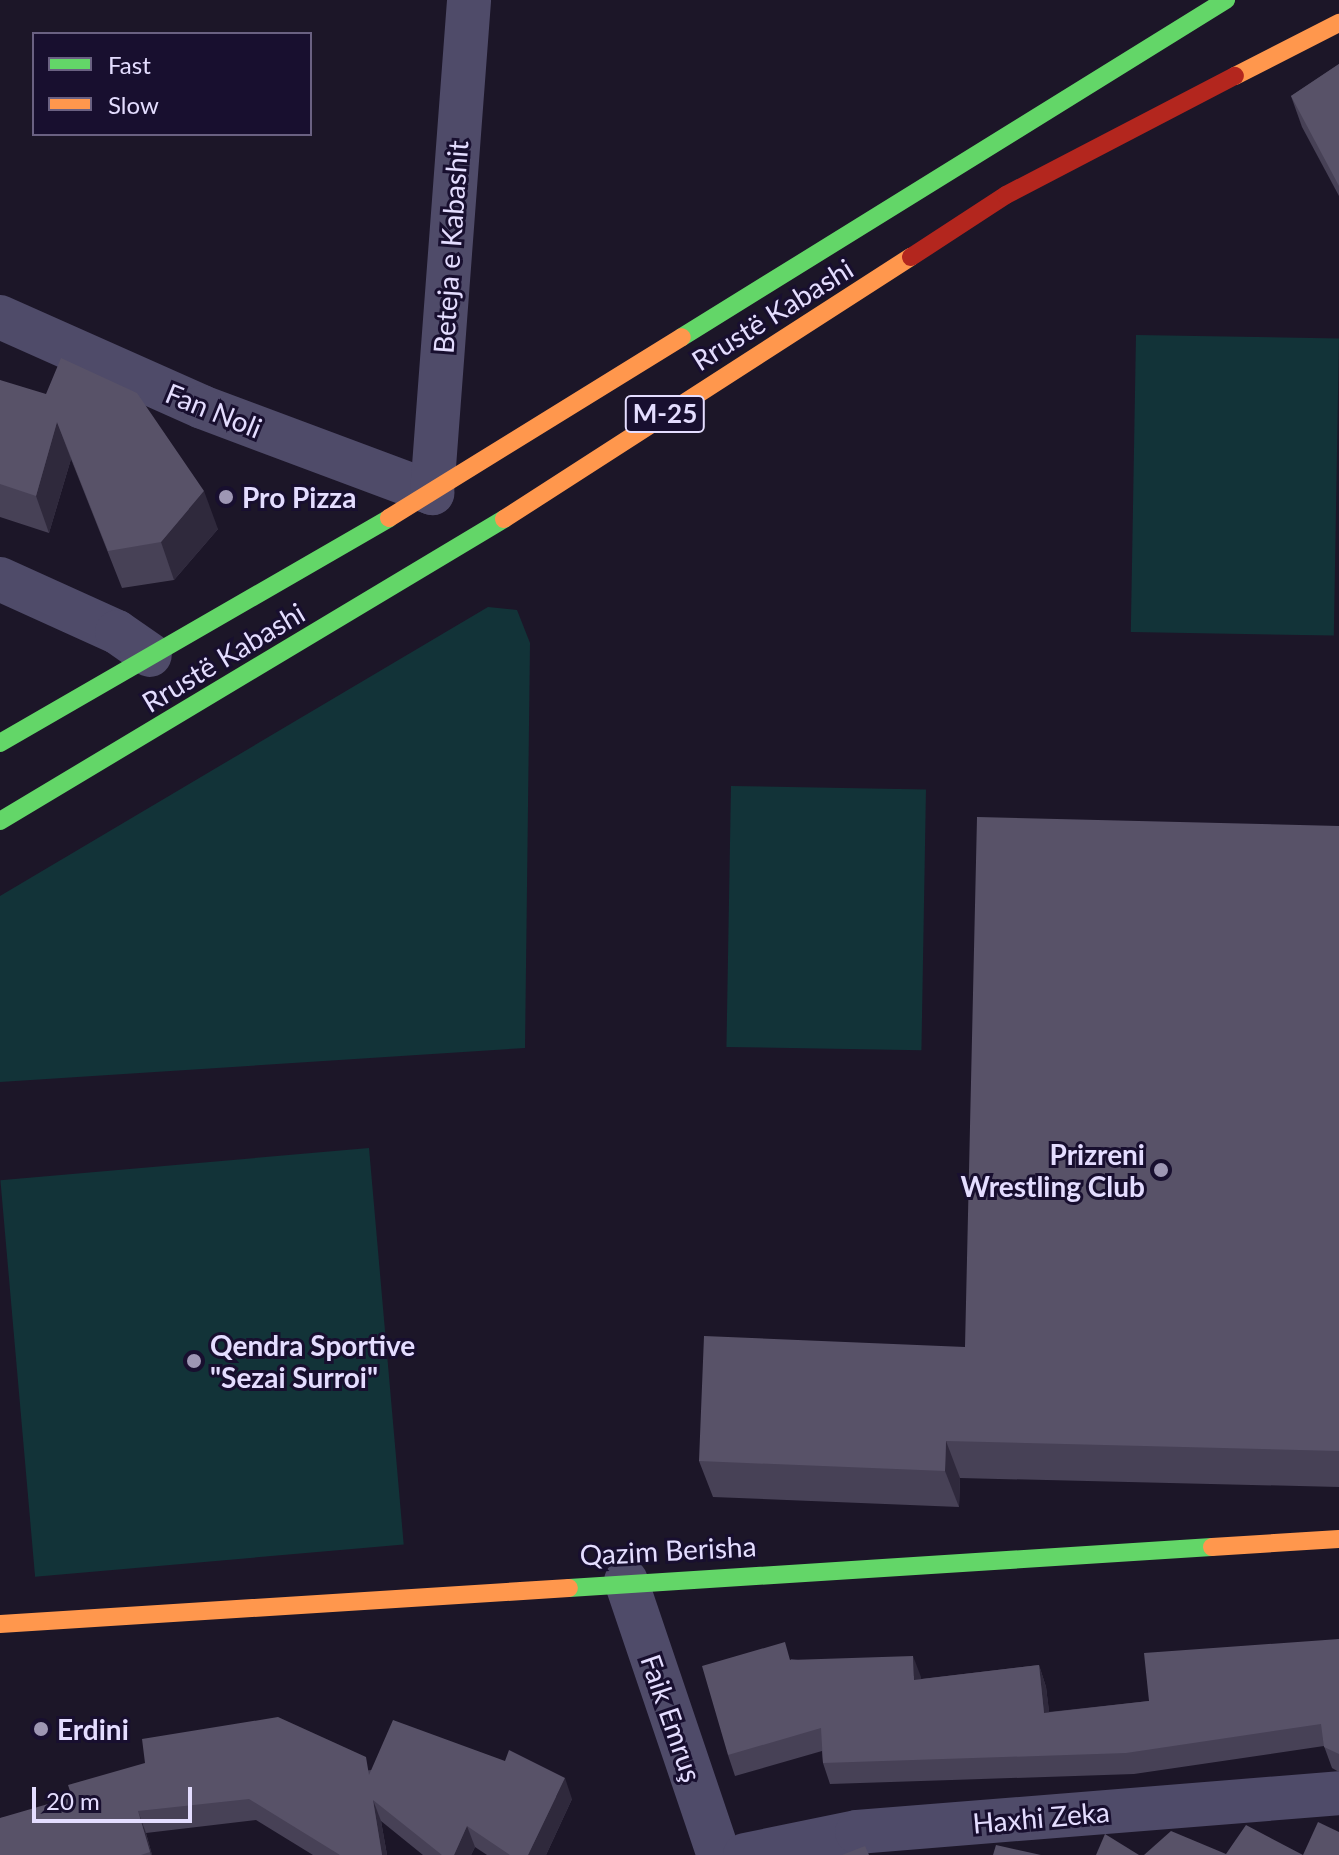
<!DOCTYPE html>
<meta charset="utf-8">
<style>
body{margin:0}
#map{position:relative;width:1339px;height:1855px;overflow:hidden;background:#1c1628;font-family:Lato,sans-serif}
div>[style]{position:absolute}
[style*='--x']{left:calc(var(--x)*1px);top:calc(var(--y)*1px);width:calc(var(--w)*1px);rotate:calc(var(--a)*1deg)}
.green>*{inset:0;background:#123338;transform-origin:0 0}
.street>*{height:44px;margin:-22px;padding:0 22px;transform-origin:22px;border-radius:22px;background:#4f4b69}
.fast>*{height:18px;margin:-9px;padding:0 9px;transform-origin:9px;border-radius:9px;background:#63d668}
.slow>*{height:18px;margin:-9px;padding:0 9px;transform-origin:9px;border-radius:9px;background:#ff974d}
.jam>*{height:18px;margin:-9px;padding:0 9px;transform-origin:9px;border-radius:9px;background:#b3261e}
.wall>*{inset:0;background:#474156}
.shaded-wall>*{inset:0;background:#2f293c}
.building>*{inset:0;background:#585268}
.dots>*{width:22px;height:22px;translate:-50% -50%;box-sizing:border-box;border:4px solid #180f2f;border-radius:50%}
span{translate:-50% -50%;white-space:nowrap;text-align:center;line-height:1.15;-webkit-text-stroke:6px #180f2f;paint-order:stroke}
.shield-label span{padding:2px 6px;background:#180f2f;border:2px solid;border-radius:6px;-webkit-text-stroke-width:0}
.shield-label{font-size:26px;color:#e4ddff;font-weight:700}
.street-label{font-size:28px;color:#e4ddff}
.poi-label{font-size:28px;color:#e4ddff;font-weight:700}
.left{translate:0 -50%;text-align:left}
.right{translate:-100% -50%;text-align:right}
.legend{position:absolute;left:32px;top:32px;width:280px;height:104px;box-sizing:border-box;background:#180f2f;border:2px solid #6a6182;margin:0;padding:10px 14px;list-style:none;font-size:24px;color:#e4ddff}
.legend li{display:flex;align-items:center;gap:16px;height:40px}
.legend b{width:40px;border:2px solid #6a6182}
.scale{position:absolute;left:32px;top:1787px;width:160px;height:36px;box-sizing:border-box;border:4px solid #e4ddff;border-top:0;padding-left:10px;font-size:24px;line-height:28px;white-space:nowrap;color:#e4ddff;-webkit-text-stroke:6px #180f2f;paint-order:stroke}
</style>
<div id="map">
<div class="green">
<i style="left:1136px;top:335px;width:203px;height:297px;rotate:1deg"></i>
<i style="clip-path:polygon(488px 607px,517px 610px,530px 643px,525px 1048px,0 1082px,0 896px)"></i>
<i style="left:731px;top:786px;width:195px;height:261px;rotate:1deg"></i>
<i style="left:369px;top:1148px;width:398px;height:370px;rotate:85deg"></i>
</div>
<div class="street">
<i style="--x:0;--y:317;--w:221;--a:24"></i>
<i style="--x:202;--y:407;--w:246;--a:20.5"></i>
<i style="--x:432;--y:493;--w:494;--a:-85.7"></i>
<i style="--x:0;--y:579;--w:128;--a:24.4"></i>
<i style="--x:117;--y:632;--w:40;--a:34.9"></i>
<i style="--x:626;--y:1581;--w:289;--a:71.3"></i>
<i style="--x:745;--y:1855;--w:114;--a:-11.6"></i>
<i style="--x:857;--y:1832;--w:484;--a:-4.6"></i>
</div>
<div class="fast">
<i style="--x:682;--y:337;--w:640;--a:-31.78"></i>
<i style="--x:0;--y:743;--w:449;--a:-30"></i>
<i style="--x:0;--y:821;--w:588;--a:-30.93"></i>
<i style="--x:569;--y:1588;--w:644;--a:-3.65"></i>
</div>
<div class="slow">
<i style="--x:1235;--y:76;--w:117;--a:-27"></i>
<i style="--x:389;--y:518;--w:344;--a:-31.7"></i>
<i style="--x:504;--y:519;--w:484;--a:-32.8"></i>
<i style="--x:1212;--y:1547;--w:127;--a:-3.6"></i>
<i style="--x:0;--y:1624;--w:570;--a:-3.62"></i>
</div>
<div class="jam">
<i style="--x:911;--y:257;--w:113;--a:-33.1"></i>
<i style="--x:1006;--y:195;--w:258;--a:-27.5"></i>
</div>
<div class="wall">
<i style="clip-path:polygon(1339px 64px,1339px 196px,1302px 127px,1291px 96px)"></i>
<i style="clip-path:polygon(0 380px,218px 529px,174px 580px,122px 588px,71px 459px,49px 533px,0 517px)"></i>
<i style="clip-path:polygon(1339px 826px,1339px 1487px,960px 1478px,959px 1507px,713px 1497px,699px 1461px,965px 1347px)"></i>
<i style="clip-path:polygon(1339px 1639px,1339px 1772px,1332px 1768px,1324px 1746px,1134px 1774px,830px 1784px,823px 1763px,822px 1751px,735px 1776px,728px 1755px,791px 1659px,921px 1677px,921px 1679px,1039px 1665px,1046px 1687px,1049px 1712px,1149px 1701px)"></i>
<i style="clip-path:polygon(371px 1770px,572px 1799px,546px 1855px,487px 1855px,475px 1847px,471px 1855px,423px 1855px,381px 1821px,387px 1855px,313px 1855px,256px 1820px,146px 1833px,152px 1855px,0 1855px,0 1818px)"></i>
</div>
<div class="shaded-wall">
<i style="clip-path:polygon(57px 422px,71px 459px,49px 533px,36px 496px)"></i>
<i style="clip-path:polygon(204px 491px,218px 529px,174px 580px,161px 542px)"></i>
<i style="clip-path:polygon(946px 1441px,960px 1478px,959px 1507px,945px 1471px)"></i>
<i style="clip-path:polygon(913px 1656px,921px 1677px,922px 1701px,914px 1680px)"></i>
<i style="clip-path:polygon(1039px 1665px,1046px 1687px,1052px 1734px,1044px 1713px)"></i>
<i style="clip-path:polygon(565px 1778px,572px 1799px,546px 1855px,528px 1855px)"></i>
<i style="clip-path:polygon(373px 1800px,381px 1821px,387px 1855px,382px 1855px)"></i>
<i style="clip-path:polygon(138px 1811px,146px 1833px,152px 1855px,151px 1855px)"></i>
<i style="clip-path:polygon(467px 1826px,475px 1847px,471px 1855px,454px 1855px)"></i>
</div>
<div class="building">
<i style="clip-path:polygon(1339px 64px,1339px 186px,1291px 96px)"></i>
<i style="clip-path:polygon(61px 358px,137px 393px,204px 491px,161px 542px,108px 551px,57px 422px,36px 496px,0 484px,0 380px,46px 394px)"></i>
<i style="clip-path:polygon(977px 817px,1339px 826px,1339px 1451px,946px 1441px,945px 1471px,699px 1461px,704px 1336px,965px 1347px)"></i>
<i style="clip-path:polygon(1339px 1639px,1339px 1754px,1324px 1747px,1321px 1724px,1126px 1753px,823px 1763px,821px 1728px,728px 1755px,702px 1666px,785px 1642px,790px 1660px,913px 1656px,914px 1680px,1039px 1665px,1044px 1713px,1149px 1701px,1144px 1653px)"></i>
<i style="clip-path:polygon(278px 1717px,366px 1757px,369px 1775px,393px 1720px,505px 1761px,509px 1750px,565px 1778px,528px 1855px,510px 1855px,467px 1826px,454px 1855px,442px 1855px,373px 1800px,382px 1855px,340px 1855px,249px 1799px,138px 1811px,150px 1852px,141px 1855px,0 1855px,0 1818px,72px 1797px,68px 1785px,145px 1763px,142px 1739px)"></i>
<i style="clip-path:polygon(1318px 1822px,1339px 1832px,1339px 1855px,1303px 1855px)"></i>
<i style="clip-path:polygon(1246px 1825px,1303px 1855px,1144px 1855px,1171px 1831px,1226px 1854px)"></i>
<i style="clip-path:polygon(1105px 1834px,1139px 1855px,1096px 1855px)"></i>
<i style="clip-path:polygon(996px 1845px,1041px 1855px,993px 1855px)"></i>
<i style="clip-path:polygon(865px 1846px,869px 1855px,842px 1855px)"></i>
</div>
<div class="dots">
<i style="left:226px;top:497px;background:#9e97b4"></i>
<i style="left:1161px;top:1170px;background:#9e97b4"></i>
<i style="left:194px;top:1361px;background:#9e97b4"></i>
<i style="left:41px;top:1729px;background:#9e97b4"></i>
</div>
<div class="shield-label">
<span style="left:665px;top:414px">M-25</span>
</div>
<div class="street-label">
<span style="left:450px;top:247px;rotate:-86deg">Beteja e Kabashit</span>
<span style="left:772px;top:314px;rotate:-32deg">Rrustë Kabashi</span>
<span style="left:214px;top:410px;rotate:22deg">Fan Noli</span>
<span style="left:223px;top:657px;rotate:-31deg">Rrustë Kabashi</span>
<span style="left:668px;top:1550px;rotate:-3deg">Qazim Berisha</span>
<span style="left:672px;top:1718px;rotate:71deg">Faik Emruş</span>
<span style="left:1041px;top:1817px;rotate:-5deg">Haxhi Zeka</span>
</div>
<div class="poi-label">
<span class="left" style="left:242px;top:497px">Pro Pizza</span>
<span class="right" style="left:1145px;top:1170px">Prizreni<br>Wrestling Club</span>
<span class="left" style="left:210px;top:1361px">Qendra Sportive<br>"Sezai Surroi"</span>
<span class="left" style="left:57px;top:1729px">Erdini</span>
</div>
<ul class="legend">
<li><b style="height:10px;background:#63d668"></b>Fast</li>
<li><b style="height:10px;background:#ff974d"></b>Slow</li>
</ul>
<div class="scale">20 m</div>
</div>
